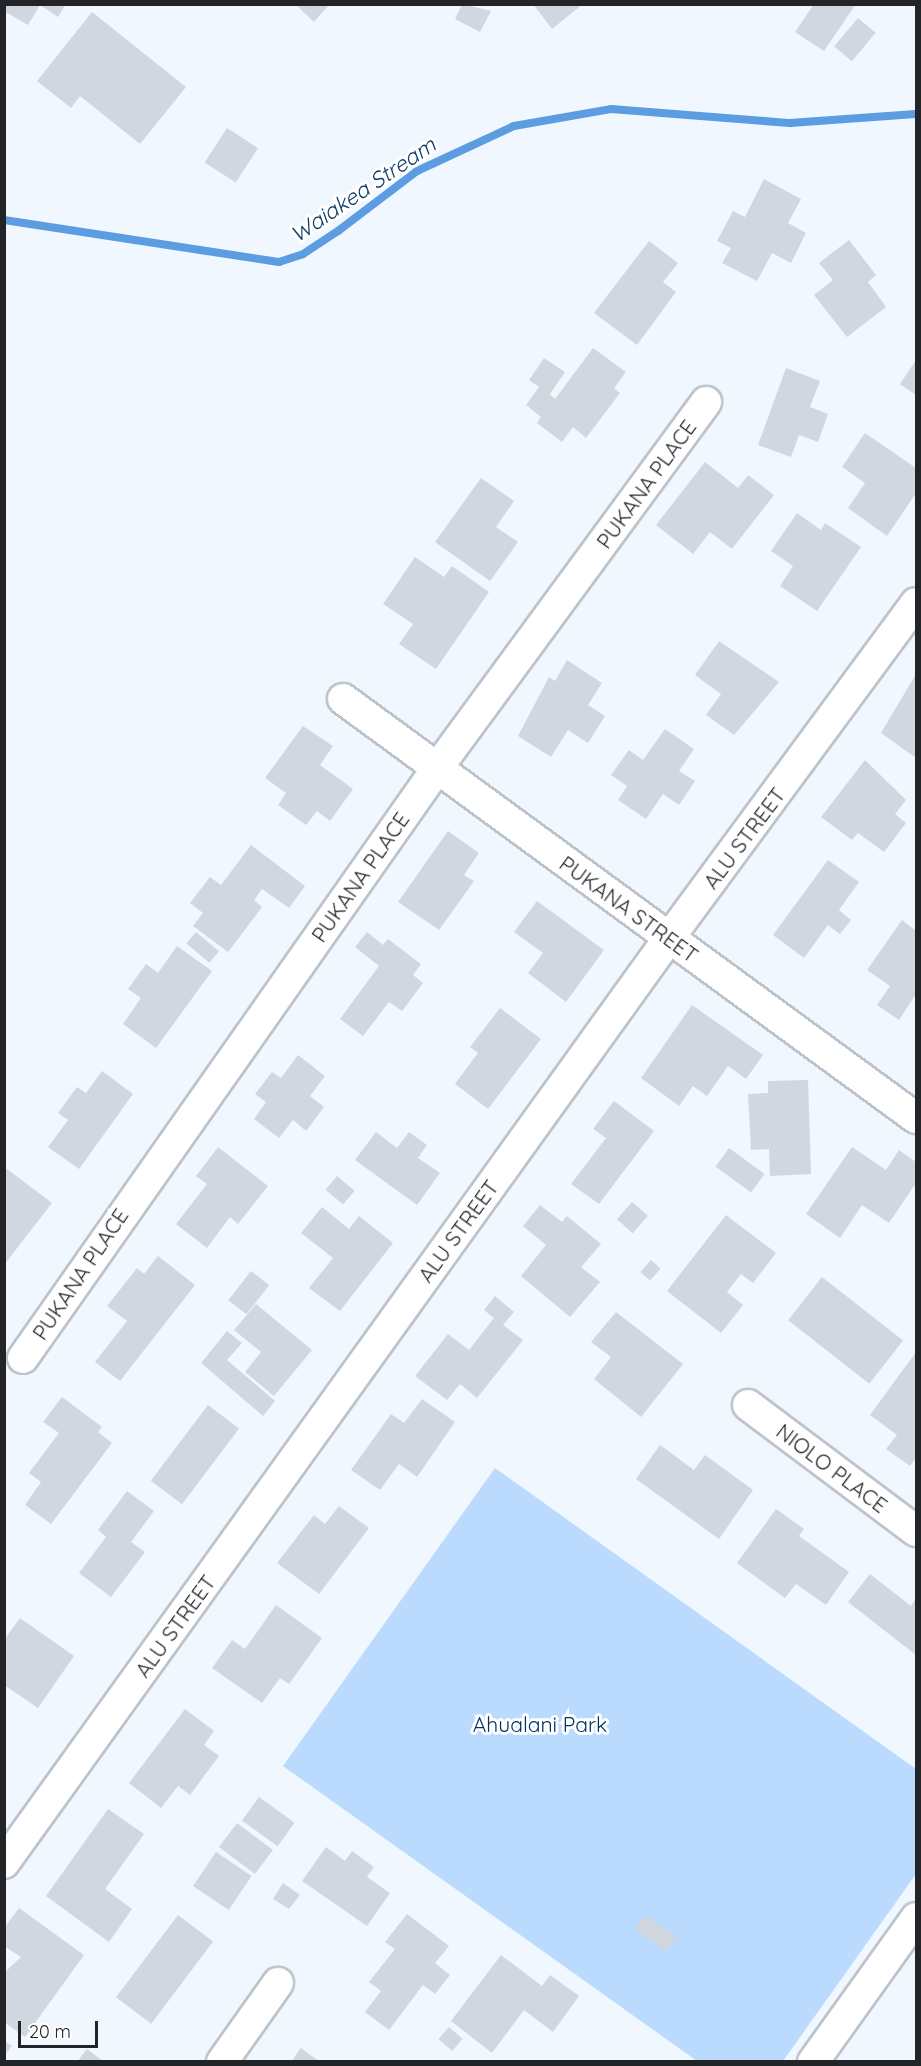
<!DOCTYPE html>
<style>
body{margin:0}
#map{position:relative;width:921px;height:2066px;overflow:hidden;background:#f0f7fe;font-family:Quicksand,sans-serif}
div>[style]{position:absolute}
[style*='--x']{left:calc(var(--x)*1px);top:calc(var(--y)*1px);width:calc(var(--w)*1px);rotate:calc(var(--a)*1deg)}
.green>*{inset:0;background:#badafe}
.stream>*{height:8px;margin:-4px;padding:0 4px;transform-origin:4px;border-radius:4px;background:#5c9ce1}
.building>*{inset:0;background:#d1d7df;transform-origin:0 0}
.roads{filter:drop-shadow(2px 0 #bdc3cb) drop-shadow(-2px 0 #bdc3cb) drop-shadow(0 2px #bdc3cb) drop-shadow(0 -2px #bdc3cb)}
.street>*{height:30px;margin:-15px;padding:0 15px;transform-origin:15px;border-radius:15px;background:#fff}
span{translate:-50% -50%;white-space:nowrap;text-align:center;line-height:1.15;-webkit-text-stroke:6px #fff;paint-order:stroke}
.street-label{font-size:21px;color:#222427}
.park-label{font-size:21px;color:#043360}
.water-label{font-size:22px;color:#0c3b67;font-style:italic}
.frame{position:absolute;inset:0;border:6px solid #222427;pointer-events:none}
.scale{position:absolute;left:18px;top:2021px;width:80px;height:27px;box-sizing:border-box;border:3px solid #222427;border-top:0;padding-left:8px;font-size:18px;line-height:21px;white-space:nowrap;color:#222427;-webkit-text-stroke:4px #fff;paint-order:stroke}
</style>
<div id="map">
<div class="green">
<i style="clip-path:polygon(495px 1468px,916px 1769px,916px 1874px,783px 2061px,697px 2061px,283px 1766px)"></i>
</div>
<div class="stream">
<i style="--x:4;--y:220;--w:278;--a:8.7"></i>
<i style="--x:279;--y:262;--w:25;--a:-18"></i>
<i style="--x:303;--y:254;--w:42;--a:-33.3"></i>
<i style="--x:338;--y:231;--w:99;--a:-37.2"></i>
<i style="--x:417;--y:171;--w:107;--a:-24.9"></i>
<i style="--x:514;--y:126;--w:98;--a:-9.9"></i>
<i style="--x:611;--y:109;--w:180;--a:4.5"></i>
<i style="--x:790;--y:123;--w:126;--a:-4.1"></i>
</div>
<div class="building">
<i style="clip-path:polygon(4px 4px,66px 4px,58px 17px,40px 5px,28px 25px,4px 11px)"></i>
<i style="clip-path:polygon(295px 4px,330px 4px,314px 22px)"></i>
<i style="clip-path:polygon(462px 4px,491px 11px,480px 32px,455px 19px)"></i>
<i style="clip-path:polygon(533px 4px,583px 4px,552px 29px)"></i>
<i style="clip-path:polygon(814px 4px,856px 4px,824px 51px,795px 32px)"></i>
<i style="clip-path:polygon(92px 12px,186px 87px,140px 144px,80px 96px,71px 108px,37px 81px)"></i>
<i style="left:858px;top:18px;width:23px;height:37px;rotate:40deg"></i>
<i style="left:227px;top:128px;width:37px;height:41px;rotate:33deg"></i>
<i style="clip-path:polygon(764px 179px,801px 199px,788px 223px,806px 233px,791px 263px,772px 253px,757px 281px,722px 263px,731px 248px,717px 241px,733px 211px,745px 217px)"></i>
<i style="clip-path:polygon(849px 240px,876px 275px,868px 282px,886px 307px,847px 337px,814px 295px,833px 280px,819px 263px)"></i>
<i style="clip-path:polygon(649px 241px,678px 263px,663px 282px,676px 292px,637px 345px,594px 313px)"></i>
<i style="clip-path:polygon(593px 348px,626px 372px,614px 388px,620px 393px,586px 438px,573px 427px,562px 442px,537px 423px,541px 417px,526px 405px,539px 387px,529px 380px,544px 358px,565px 372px,550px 394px,555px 399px)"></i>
<i style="clip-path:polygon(916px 360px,916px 395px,900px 384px)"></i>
<i style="clip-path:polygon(786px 368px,820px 381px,810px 407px,828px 414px,818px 442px,799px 435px,791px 457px,758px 445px)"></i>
<i style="clip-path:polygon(865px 433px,916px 468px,916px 493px,887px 536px,848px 508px,865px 483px,842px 467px)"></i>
<i style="clip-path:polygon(705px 462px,738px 488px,748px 475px,774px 495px,732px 549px,710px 532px,693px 554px,656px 525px)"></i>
<i style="clip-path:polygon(481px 478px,514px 501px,496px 527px,518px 542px,490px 581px,435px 542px)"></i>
<i style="clip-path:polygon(797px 513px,821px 530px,825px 523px,861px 547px,817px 611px,780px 586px,793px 566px,771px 551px)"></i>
<i style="clip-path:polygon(415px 557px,444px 577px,452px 566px,489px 592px,436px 669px,399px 644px,413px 624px,383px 604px)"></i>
<i style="clip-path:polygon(719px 641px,779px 682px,734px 735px,706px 715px,721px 694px,695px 675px)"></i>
<i style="clip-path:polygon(567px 660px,602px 683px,588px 705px,605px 716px,588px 743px,568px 730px,551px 757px,518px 736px,549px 677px,555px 681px)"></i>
<i style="clip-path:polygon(916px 674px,916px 758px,881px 733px)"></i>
<i style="clip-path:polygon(303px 726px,333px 746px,320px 765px,353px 789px,330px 821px,317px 811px,306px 825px,278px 805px,286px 793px,265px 778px)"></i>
<i style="clip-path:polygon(665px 729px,694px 749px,679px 771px,695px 781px,679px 805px,663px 794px,646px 819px,618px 800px,627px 786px,611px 775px,629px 750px,643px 760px)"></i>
<i style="clip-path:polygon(865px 760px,906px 800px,895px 814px,906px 823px,884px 852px,858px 833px,852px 840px,821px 817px)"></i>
<i style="clip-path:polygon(448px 831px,479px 853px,464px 875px,474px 881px,439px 930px,398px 902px)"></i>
<i style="clip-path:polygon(251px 845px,305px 886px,289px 908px,262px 889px,254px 900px,262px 907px,228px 952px,193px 926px,203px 913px,190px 903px,210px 877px,221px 885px)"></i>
<i style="clip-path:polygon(828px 860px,859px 882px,839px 910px,851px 920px,840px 934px,828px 925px,804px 958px,773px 935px)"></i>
<i style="clip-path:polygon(537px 901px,604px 950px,566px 1002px,528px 973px,543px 953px,514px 932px)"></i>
<i style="clip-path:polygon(902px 920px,916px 931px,916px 994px,899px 1020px,877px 1005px,890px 986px,867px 970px)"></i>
<i style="left:196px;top:932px;width:30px;height:15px;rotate:40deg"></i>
<i style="clip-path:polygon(367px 932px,383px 945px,388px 939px,421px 964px,413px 975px,423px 983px,402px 1011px,389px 1002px,363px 1036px,340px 1019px,379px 966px,355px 947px)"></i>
<i style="clip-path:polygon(177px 946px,212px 971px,156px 1048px,123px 1024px,141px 998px,128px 989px,146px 964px,158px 973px)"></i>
<i style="clip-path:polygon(692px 1005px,763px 1055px,746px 1079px,728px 1066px,707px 1096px,693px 1086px,679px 1106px,641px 1078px)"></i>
<i style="clip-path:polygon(500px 1008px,541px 1039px,488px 1109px,455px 1084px,478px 1053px,470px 1047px)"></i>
<i style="clip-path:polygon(298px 1055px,325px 1076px,310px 1096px,324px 1107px,306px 1131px,293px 1120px,279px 1138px,254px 1119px,266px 1102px,255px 1094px,272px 1072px,281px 1078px)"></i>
<i style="clip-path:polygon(102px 1071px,133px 1094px,79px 1169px,48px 1147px,68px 1120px,58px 1113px,77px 1087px,86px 1093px)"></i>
<i style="clip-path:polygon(808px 1080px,811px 1174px,770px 1176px,769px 1149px,751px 1150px,748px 1094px,768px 1093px,768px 1081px)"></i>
<i style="clip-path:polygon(614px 1101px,654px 1131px,599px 1204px,571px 1184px,606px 1138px,593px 1129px)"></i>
<i style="clip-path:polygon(376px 1132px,397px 1148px,409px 1132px,427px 1145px,418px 1158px,440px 1173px,417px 1205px,355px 1160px)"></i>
<i style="clip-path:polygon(218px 1147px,268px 1186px,238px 1224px,230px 1217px,207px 1248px,176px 1224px,207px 1184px,196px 1176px)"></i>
<i style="clip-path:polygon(852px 1147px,886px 1170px,899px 1150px,916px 1162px,916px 1183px,889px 1223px,862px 1205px,840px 1238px,806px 1214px)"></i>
<i style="left:729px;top:1148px;width:44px;height:23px;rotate:36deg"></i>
<i style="clip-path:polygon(7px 1169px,52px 1203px,4px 1265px,4px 1172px)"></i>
<i style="left:337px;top:1176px;width:23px;height:18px;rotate:40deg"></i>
<i style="left:632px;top:1202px;width:21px;height:23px;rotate:41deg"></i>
<i style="clip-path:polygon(540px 1205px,562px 1222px,567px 1216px,601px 1244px,581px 1267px,600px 1282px,570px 1317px,521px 1276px,546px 1245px,523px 1226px)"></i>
<i style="clip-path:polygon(322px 1207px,349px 1229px,359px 1216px,393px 1243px,340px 1311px,309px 1288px,333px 1258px,301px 1233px)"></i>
<i style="clip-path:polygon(726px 1215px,776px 1253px,753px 1283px,741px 1274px,727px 1292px,743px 1305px,721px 1333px,667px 1291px)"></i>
<i style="clip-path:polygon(158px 1256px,195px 1285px,120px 1381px,95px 1362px,127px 1321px,107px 1306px,137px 1268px,144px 1274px)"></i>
<i style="left:651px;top:1260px;width:13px;height:16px;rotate:42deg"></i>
<i style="left:251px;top:1271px;width:23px;height:37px;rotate:38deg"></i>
<i style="left:822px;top:1277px;width:103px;height:55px;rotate:38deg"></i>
<i style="clip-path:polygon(495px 1296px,514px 1312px,503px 1325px,523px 1340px,477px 1398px,460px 1384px,447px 1400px,415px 1376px,448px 1334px,469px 1350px,494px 1318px,484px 1310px)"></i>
<i style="clip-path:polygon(256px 1304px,312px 1350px,274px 1396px,245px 1372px,261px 1352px,234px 1330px)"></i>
<i style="clip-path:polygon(616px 1312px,683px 1364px,641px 1417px,594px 1379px,611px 1357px,591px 1342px)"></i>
<i style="clip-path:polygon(227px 1331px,242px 1343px,227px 1360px,275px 1401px,263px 1416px,201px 1363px)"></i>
<i style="clip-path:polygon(916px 1352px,916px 1458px,910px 1466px,886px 1449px,897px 1435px,870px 1415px)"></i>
<i style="clip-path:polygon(62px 1397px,102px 1427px,98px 1432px,112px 1443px,51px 1524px,25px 1505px,41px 1482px,29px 1473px,59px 1433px,43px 1422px)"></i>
<i style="clip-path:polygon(422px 1399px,455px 1422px,417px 1477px,399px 1464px,380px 1490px,351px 1470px,391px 1414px,404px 1423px)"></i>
<i style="left:208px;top:1405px;width:39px;height:95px;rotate:37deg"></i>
<i style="clip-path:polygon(660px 1445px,694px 1470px,705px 1455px,753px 1490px,719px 1539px,636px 1479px)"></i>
<i style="clip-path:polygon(127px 1491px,154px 1511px,131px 1542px,145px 1552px,111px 1597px,79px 1573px,106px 1537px,98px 1530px)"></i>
<i style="clip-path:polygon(339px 1506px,369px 1528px,319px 1594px,277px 1563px,314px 1515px,325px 1524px)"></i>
<i style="clip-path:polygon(776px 1509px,804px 1529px,799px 1536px,849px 1572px,826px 1605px,796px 1584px,785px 1598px,737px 1563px)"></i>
<i style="clip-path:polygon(870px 1574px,911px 1606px,916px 1598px,916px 1655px,848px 1602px)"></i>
<i style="clip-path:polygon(276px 1605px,322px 1638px,289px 1684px,280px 1678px,262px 1703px,212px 1668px,232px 1640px,245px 1649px)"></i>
<i style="clip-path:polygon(20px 1618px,74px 1656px,38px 1708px,4px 1685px,4px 1640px)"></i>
<i style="clip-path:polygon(185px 1709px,214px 1731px,204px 1745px,219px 1756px,190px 1795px,178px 1786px,161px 1808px,129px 1783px)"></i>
<i style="left:259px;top:1797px;width:44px;height:29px;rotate:36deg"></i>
<i style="clip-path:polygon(108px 1809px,144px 1834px,105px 1889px,132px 1909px,109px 1942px,46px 1896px)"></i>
<i style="left:237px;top:1823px;width:45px;height:30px;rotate:37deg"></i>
<i style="clip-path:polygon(326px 1847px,345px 1861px,352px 1851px,374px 1867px,367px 1877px,390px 1893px,367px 1926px,302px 1881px)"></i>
<i style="left:216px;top:1852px;width:43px;height:41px;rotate:34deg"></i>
<i style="clip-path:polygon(283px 1883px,300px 1895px,289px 1909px,273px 1899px)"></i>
<i style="clip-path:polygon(19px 1908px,84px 1955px,25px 2037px,4px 2022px,4px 1973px,21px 1957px,4px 1946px,4px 1928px)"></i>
<i style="clip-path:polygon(407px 1914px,449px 1946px,435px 1963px,450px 1975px,435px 1994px,423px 1985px,389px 2030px,365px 2012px,381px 1991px,369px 1982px,395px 1949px,385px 1942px)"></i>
<i style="left:178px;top:1915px;width:44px;height:103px;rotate:37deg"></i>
<i style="left:645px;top:1915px;width:38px;height:17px;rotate:35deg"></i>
<i style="clip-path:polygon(501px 1955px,542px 1986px,550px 1975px,579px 1996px,553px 2032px,524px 2010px,492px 2053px,451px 2021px)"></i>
<i style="left:449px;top:2027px;width:18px;height:16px;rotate:41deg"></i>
<i style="clip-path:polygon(4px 2041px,12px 2046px,4px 2056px)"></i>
<i style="clip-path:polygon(301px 2048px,320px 2062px,291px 2062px)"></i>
<i style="clip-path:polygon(87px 2049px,104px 2062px,77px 2062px)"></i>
</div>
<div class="roads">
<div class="street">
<i style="--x:343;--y:699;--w:710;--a:36.18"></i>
<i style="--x:23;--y:1358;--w:722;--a:-54.92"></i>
<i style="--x:438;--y:767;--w:453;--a:-53.7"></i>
<i style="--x:748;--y:1405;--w:210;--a:36.9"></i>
<i style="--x:4;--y:1863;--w:1139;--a:-54.29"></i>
<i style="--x:669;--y:938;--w:416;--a:-53.6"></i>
<i style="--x:222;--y:2062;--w:97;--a:-54.7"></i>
<i style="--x:813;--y:2062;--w:177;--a:-54.4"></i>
</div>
</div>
<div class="street-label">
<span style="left:646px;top:484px;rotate:-54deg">PUKANA PLACE</span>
<span style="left:744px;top:838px;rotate:-53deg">ALU STREET</span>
<span style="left:360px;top:877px;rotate:-55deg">PUKANA PLACE</span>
<span style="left:629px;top:909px;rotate:36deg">PUKANA STREET</span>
<span style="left:458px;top:1231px;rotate:-54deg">ALU STREET</span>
<span style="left:80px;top:1274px;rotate:-56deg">PUKANA PLACE</span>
<span style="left:832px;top:1468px;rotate:37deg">NIOLO PLACE</span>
<span style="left:175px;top:1626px;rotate:-54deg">ALU STREET</span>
</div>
<div class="park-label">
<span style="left:540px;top:1724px">Ahualani Park</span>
</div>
<div class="water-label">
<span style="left:363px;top:190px;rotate:-34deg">Waiakea Stream</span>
</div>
<div class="frame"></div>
<div class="scale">20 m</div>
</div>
